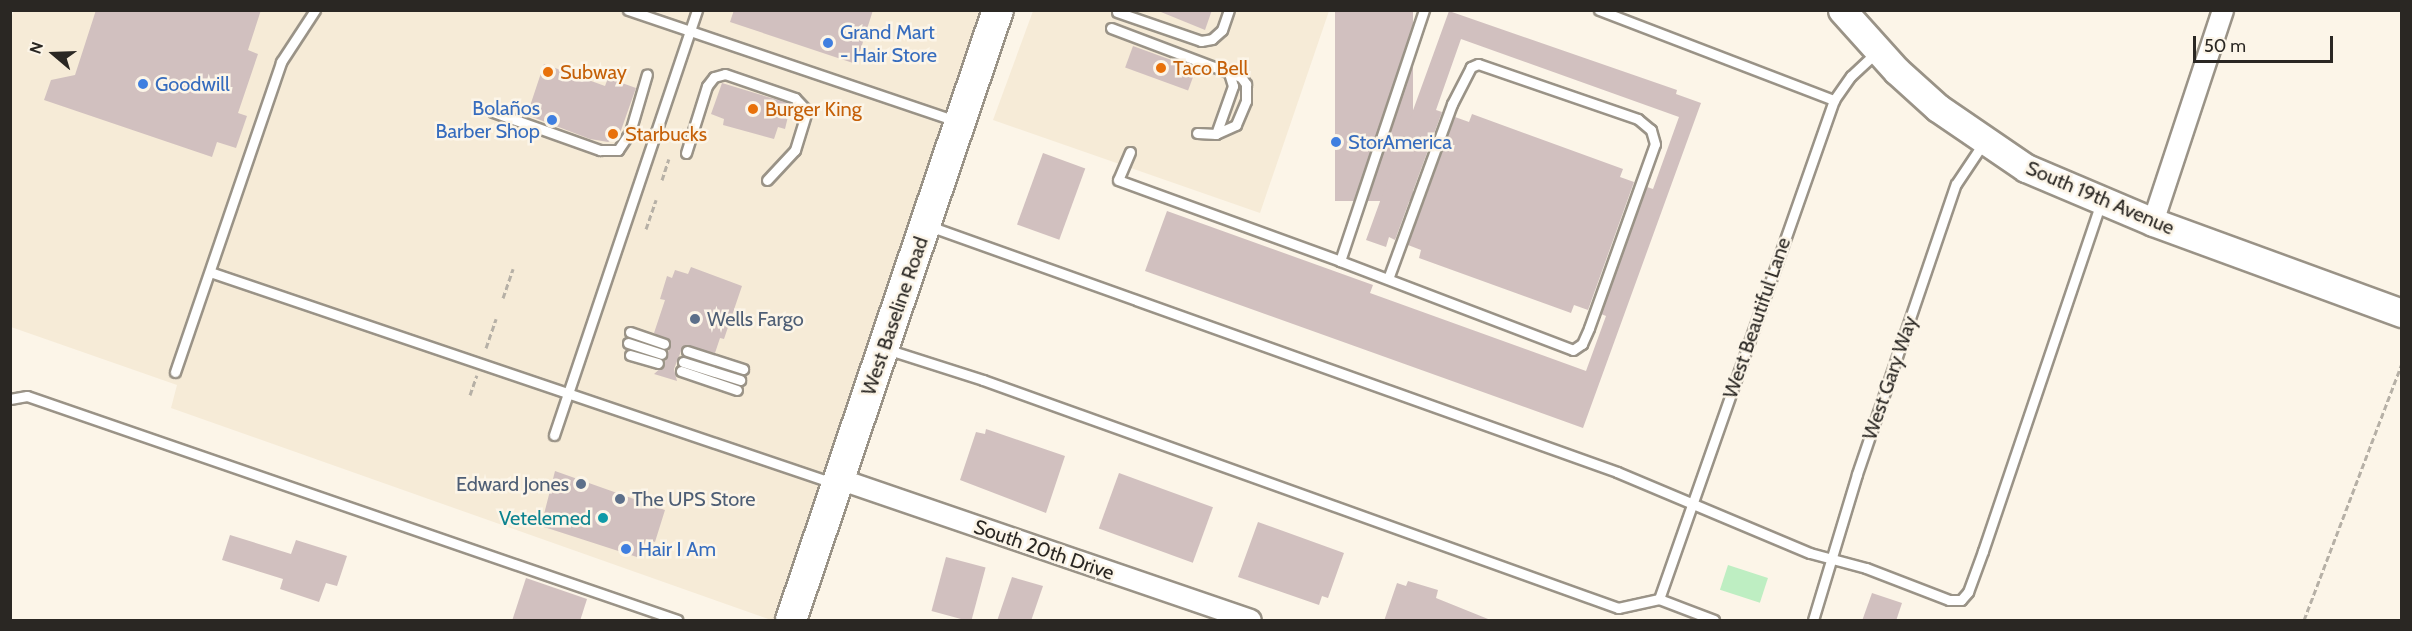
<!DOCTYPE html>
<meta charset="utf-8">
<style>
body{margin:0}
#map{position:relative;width:2412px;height:631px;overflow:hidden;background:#fcf5e8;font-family:Cabin,sans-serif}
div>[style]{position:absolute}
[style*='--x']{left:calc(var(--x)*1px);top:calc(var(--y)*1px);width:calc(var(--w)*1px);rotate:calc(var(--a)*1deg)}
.built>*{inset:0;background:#f6ebd7}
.green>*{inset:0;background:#beeec2;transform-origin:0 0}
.building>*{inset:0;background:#d1c0bf;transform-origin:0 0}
.path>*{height:3px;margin-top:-1.5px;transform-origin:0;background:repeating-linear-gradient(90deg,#b6b0a6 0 6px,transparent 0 9px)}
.roads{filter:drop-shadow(2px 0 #9a9387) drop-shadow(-2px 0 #9a9387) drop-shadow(0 2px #9a9387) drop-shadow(0 -2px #9a9387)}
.lane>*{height:9px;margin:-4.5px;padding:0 4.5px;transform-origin:4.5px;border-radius:4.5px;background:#fff}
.street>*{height:20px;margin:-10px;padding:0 10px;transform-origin:10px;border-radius:10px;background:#fff}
.secondary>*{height:27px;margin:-13.5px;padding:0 13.5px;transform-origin:13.5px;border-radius:13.5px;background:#fff}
.primary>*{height:30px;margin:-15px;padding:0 15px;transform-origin:15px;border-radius:15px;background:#fff}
.dots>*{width:16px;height:16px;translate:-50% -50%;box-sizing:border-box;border:3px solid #fcf5e8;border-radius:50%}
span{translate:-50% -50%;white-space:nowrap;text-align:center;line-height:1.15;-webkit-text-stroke:5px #fcf5e8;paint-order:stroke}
.shop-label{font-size:20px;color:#366cbe}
.left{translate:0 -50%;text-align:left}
.right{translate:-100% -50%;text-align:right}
.food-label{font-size:20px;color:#c56008}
.street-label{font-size:20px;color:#2a2723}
.service-label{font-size:20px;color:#4e5e75}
.culture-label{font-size:20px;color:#0d838f}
.frame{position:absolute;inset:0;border:12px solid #2a2723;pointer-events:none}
.north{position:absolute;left:24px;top:24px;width:60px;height:60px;-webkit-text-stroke:4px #fcf5e8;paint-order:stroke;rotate:289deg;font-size:16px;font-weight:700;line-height:24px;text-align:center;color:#2a2723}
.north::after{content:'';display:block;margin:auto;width:21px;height:27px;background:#2a2723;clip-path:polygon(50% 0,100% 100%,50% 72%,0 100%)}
.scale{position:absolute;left:2193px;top:36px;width:140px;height:27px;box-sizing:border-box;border:3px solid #2a2723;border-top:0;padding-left:8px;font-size:18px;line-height:21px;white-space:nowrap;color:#2a2723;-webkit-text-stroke:4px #fcf5e8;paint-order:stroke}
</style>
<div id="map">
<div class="built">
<i style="clip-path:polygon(14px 11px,998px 11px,791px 620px,771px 620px,171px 408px,177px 385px,11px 327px,10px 20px)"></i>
<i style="clip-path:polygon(1033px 11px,1329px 11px,1260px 213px,993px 120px)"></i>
</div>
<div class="green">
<i style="left:1728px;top:565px;width:42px;height:26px;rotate:18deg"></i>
</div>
<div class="building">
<i style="clip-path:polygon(96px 10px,261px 10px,248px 50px,258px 54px,238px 113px,247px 116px,236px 148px,217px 142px,212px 157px,44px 100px,51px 80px,75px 75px)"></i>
<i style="clip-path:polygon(734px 10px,873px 10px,856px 64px,730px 22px)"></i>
<i style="clip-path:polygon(1156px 10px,1212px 10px,1205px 30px)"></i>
<i style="left:1335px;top:10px;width:78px;height:191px"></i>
<i style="clip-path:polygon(1449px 11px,1677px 90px,1676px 94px,1701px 103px,1583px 428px,1145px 271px,1167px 211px,1373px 285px,1370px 293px,1586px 371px,1606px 316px,1601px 314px,1647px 187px,1653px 189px,1679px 117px,1461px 39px,1436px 110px,1442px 112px,1395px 240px,1389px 237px,1386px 247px,1366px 240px)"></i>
<i style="left:1133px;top:46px;width:67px;height:23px;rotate:20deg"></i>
<i style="clip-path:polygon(544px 64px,605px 86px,608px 78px,636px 88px,619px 136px,608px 142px,590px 139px,527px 115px)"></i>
<i style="clip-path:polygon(722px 83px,791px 104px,785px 129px,778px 127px,774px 139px,723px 125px,724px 119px,711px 114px)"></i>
<i style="clip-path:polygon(1472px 114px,1623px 169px,1620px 177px,1634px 182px,1588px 310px,1574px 305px,1571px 313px,1419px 258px,1421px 250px,1408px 245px,1455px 117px,1469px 122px)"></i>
<i style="left:1043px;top:153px;width:45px;height:76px;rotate:20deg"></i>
<i style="clip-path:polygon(691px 267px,742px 286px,724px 339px,720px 338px,715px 353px,683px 346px,674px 369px,677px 381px,654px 374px,664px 365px,671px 343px,654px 333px,665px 300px,660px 299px,667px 276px,672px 278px,675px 270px,688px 274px)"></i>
<i style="clip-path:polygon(986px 429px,1065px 456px,1046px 513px,960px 480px,976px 432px,985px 434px)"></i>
<i style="clip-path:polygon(555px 471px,665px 510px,655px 542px,646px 539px,640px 558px,541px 526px)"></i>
<i style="left:1119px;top:473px;width:100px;height:59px;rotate:20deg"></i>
<i style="clip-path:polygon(1258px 522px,1344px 553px,1328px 598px,1322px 596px,1319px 605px,1238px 577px)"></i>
<i style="clip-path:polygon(230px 535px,291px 554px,296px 540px,347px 556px,337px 586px,326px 583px,319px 602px,280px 589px,283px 579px,222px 560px)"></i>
<i style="left:946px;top:557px;width:41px;height:56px;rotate:15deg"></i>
<i style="clip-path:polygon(1012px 577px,1043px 586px,1031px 621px,997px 621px)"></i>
<i style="clip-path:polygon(526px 578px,587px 599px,580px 621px,512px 621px)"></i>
<i style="clip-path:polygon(1408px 581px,1438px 590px,1436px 598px,1493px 621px,1384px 621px,1397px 583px,1406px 586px)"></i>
<i style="clip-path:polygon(1872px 593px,1902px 603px,1896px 621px,1862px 621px)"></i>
</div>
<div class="path">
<i style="--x:662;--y:180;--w:22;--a:-72"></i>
<i style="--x:646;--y:229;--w:31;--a:-71"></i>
<i style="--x:503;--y:298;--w:31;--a:-71"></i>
<i style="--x:486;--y:348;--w:31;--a:-71"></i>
<i style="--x:470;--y:395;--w:21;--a:-71"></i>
<i style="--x:2304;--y:620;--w:274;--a:-69.1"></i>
</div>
<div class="roads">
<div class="lane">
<i style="--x:628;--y:10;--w:345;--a:18.7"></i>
<i style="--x:1599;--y:10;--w:252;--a:21"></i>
<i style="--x:1117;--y:12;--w:89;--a:19"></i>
<i style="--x:1201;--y:41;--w:11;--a:-10"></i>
<i style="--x:1212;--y:39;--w:13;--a:-42"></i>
<i style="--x:1222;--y:30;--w:21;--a:-71"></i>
<i style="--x:1111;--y:28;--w:139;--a:20.7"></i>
<i style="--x:1241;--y:77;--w:9;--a:54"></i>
<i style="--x:1246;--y:84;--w:17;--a:90"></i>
<i style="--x:1246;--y:101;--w:26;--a:113"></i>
<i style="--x:1236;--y:125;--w:22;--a:156"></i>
<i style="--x:1216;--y:134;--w:19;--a:-177"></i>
<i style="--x:493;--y:112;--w:114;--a:19.6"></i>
<i style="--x:600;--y:150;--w:18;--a:0"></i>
<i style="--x:618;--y:150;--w:22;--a:-56"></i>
<i style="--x:630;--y:132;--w:60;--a:-73.7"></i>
<i style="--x:1216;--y:134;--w:51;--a:-70.5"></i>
<i style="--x:1233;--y:86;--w:17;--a:-107"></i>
<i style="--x:1130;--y:152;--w:30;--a:113"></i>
<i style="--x:1118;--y:180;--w:236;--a:20"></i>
<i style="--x:1340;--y:261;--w:265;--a:-71.5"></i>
<i style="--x:686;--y:153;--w:70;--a:-72.6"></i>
<i style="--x:707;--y:86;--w:11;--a:-52"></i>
<i style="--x:714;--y:77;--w:11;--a:-15"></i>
<i style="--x:725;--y:74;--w:74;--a:18.9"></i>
<i style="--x:795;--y:98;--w:18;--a:47"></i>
<i style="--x:807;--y:111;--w:41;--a:107.1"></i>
<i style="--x:795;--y:150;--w:41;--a:133"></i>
<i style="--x:929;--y:226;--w:731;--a:19.67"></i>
<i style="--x:1617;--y:472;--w:209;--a:22.8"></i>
<i style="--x:1810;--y:553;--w:58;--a:15"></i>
<i style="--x:1866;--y:568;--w:89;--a:21.1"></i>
<i style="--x:1949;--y:600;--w:12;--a:0"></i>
<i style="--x:1961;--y:600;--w:11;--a:-49"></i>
<i style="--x:1968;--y:592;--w:44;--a:-69.9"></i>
<i style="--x:1983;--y:551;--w:368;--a:-71.3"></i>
<i style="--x:1340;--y:261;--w:249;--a:20.9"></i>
<i style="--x:1573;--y:350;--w:11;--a:-34"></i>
<i style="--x:1582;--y:344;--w:17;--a:-66"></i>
<i style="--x:1589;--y:328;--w:195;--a:-70.3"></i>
<i style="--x:1655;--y:144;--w:15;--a:-106"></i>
<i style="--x:1651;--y:130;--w:17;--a:-140"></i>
<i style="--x:1638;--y:119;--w:169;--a:-161"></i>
<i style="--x:1478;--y:64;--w:8;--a:157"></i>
<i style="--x:1471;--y:67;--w:42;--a:117.2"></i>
<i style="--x:1452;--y:104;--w:186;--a:110.1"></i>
<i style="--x:210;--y:272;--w:658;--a:18.71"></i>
<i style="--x:630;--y:332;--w:36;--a:19"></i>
<i style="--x:628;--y:343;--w:35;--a:18"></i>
<i style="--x:886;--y:349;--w:102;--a:17.7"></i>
<i style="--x:983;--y:380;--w:675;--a:19.75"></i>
<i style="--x:1618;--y:608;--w:42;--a:-12.4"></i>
<i style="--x:1659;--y:599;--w:59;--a:20.9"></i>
<i style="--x:687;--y:351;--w:59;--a:17.8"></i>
<i style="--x:630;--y:355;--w:29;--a:16"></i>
<i style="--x:683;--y:362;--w:60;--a:17.5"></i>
<i style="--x:681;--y:371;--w:59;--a:18.7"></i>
<i style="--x:175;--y:372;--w:328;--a:-71.1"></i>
<i style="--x:281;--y:62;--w:62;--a:-56.8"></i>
<i style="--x:10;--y:399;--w:17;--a:-10"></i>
<i style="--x:27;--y:396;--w:688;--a:19.01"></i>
<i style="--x:554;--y:435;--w:448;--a:-71.4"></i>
<i style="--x:1659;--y:599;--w:529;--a:-70.67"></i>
<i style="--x:1834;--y:100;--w:29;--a:-55"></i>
<i style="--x:1851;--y:76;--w:35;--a:-43"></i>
<i style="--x:1813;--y:620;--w:152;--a:-73.2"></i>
<i style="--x:1857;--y:474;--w:306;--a:-71.2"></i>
<i style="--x:1956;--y:184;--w:50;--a:-56.3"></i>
</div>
<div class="street">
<i style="--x:2153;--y:222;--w:223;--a:-71.7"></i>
<i style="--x:839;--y:479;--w:435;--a:18.9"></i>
</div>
<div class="secondary">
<i style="--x:1842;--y:10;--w:82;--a:48"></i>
<i style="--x:1897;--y:71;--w:55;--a:42.1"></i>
<i style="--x:1938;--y:108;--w:107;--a:34.3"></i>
<i style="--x:2026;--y:168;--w:138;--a:23"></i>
<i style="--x:2153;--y:222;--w:265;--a:20.1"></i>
</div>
<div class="primary">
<i style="--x:791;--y:620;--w:644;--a:-71.26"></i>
</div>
</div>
<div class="dots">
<i style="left:828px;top:43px;background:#3f7fe0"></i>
<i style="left:1161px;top:68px;background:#e8710a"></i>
<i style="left:548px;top:72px;background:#e8710a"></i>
<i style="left:143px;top:84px;background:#3f7fe0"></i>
<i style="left:753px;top:109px;background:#e8710a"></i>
<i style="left:552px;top:120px;background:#3f7fe0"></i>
<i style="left:613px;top:134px;background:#e8710a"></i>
<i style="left:1336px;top:142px;background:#3f7fe0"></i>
<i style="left:695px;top:319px;background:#5c6f8a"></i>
<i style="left:581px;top:484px;background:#5c6f8a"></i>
<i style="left:620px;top:499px;background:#5c6f8a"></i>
<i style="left:603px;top:518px;background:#0f9aa8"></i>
<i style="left:626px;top:549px;background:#3f7fe0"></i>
</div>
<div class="shop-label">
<span class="left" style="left:840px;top:44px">Grand Mart<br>- Hair Store</span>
<span class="left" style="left:155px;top:84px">Goodwill</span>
<span class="right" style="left:540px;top:120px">Bolaños<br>Barber Shop</span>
<span class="left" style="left:1348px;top:142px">StorAmerica</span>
<span class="left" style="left:638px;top:549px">Hair I Am</span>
</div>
<div class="food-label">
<span class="left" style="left:1173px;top:68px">Taco Bell</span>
<span class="left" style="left:560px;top:72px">Subway</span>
<span class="left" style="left:765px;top:109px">Burger King</span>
<span class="left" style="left:625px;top:134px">Starbucks</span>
</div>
<div class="street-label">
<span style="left:2100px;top:198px;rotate:23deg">South 19th Avenue</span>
<span style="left:895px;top:316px;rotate:-71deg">West Baseline Road</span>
<span style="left:1757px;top:318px;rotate:-71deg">West Beautiful Lane</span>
<span style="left:1890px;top:378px;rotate:-71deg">West Gary Way</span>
<span style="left:1044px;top:550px;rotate:19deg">South 20th Drive</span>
</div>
<div class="service-label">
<span class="left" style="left:707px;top:319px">Wells Fargo</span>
<span class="right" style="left:569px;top:484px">Edward Jones</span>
<span class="left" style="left:632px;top:499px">The UPS Store</span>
</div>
<div class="culture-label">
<span class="right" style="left:591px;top:518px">Vetelemed</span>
</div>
<div class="frame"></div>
<div class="north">N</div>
<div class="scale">50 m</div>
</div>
